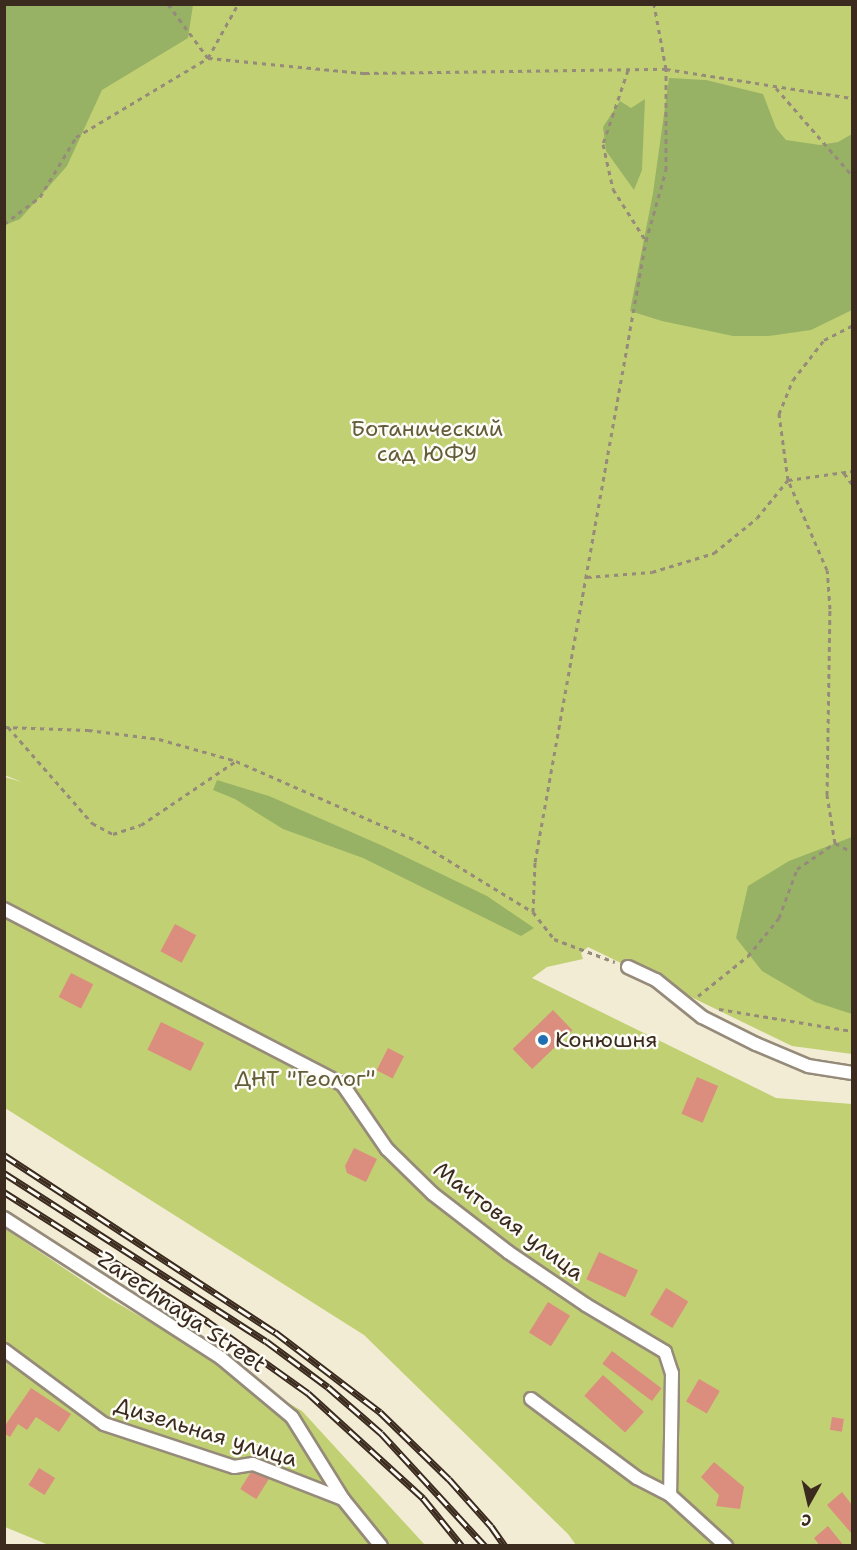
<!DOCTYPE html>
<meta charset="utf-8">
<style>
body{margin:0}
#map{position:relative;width:857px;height:1550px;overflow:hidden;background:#f2ecd5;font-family:"Shantell Sans",sans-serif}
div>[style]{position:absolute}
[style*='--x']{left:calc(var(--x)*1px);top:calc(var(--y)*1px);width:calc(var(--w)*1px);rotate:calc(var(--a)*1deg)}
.green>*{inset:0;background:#c1d073}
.forest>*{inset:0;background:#98b265}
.building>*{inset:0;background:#db8d7e;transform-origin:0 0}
.path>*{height:3px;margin-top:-1.5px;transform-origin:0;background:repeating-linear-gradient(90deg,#968b7a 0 4.5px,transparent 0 9px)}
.roads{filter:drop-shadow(2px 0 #968b7a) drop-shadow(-2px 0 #968b7a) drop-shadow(0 2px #968b7a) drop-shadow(0 -2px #968b7a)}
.minor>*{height:12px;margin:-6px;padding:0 6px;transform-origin:6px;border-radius:6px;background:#fff}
.rail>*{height:7px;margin-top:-3.5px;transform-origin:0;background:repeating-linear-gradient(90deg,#fdfcf7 0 14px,#3b2a1e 0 28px);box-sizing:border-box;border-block:2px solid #3b2a1e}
.dots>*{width:16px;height:16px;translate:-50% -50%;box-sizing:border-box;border:3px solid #fdfcf7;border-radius:50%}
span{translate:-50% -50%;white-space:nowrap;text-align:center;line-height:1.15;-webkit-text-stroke:5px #fdfcf7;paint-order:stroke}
.park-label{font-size:22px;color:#635c38}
.poi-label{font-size:22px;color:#3b2a1e}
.left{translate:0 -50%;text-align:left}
.street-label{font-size:22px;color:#3b2a1e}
.frame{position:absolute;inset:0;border:6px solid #3b2a1e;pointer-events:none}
.north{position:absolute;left:779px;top:1472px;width:60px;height:60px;-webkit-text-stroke:4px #fdfcf7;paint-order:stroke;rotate:188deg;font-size:16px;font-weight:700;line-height:24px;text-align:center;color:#3b2a1e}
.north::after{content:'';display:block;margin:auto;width:21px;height:27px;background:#3b2a1e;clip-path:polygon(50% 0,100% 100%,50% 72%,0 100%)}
</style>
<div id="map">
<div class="green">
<i style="clip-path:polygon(4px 5px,852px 5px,852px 1054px,792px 1046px,588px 947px,581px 953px,583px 959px,547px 967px,532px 978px,776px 1098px,852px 1104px,852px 1545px,576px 1545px,568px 1534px,364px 1335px,5px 1108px,5px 777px,22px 782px,4px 775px)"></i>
<i style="clip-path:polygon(4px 1228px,107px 1297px,302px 1411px,425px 1545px,51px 1546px,5px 1527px)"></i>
</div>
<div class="forest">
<i style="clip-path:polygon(5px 4px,193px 5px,188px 38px,102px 90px,67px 166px,20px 219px,5px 225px)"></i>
<i style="clip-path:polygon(669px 78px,706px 80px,763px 94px,776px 128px,786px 140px,820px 145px,838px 142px,852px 134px,852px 310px,811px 330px,769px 336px,733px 336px,662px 321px,630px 311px,653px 193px)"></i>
<i style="clip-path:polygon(645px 99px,642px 170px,634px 190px,606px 151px,603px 127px,620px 101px,631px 108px)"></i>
<i style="clip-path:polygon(217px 780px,269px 796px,383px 846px,487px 896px,534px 928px,521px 936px,363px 858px,283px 829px,235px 799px,213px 790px)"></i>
<i style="clip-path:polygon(852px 837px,852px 1014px,815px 1002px,762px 971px,736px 938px,748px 886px,789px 861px)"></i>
</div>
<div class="building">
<i style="left:175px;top:924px;width:24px;height:31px;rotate:28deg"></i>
<i style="left:71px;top:973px;width:25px;height:27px;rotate:27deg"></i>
<i style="left:553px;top:1010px;width:28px;height:56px;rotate:46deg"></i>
<i style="left:161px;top:1022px;width:48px;height:31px;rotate:26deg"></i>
<i style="left:388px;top:1048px;width:18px;height:25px;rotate:27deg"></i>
<i style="left:697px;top:1077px;width:23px;height:40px;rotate:23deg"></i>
<i style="clip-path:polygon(354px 1148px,377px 1159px,366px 1182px,347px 1173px,345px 1166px)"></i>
<i style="left:599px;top:1252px;width:43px;height:30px;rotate:25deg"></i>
<i style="left:666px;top:1288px;width:26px;height:31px;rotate:31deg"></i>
<i style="left:548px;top:1302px;width:26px;height:36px;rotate:32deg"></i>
<i style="left:612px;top:1351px;width:62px;height:16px;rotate:37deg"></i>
<i style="left:603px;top:1375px;width:55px;height:28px;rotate:42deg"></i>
<i style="left:699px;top:1379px;width:24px;height:26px;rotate:30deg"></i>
<i style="clip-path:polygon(31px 1388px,71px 1414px,59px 1432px,36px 1417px,27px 1430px,18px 1424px,10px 1437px,4px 1433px,4px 1427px)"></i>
<i style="left:832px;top:1417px;width:12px;height:13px;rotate:9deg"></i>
<i style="clip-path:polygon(714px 1462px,744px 1487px,740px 1509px,716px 1506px,719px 1495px,701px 1477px)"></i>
<i style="left:254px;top:1467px;width:19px;height:26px;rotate:32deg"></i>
<i style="left:39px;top:1468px;width:19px;height:20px;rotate:32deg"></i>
<i style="clip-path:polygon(842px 1492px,852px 1505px,852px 1534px,827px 1505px)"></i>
<i style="clip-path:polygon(828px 1526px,844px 1546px,820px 1546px,814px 1538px)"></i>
</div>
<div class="path">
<i style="--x:168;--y:4;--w:67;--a:53.5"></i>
<i style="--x:208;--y:58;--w:62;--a:-60.9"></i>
<i style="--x:628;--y:70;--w:78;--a:108.7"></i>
<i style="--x:603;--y:144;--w:46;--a:77.5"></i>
<i style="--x:613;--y:189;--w:62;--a:57.6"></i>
<i style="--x:776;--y:88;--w:116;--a:48.9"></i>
<i style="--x:4;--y:224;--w:45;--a:-36.9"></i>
<i style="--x:40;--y:197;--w:70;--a:-59"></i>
<i style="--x:76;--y:137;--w:154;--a:-30.9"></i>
<i style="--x:208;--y:58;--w:158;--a:5.5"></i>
<i style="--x:365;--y:73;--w:301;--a:-0.8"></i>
<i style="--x:666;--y:69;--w:188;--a:8.9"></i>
<i style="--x:844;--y:473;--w:14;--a:54"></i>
<i style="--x:587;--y:577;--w:65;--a:-4.4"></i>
<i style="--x:652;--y:572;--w:65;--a:-17"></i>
<i style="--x:714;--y:553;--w:55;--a:-39.1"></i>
<i style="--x:757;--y:518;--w:49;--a:-50.8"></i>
<i style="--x:788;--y:480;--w:65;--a:-8"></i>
<i style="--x:4;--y:727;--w:84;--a:2"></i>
<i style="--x:88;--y:730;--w:72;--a:7.2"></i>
<i style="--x:159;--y:739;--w:80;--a:15.9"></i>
<i style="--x:236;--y:761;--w:198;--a:23.8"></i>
<i style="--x:417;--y:841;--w:136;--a:31.5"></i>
<i style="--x:533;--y:912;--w:34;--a:52"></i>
<i style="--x:554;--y:939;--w:65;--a:20.7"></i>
<i style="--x:8;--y:727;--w:128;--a:48.8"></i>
<i style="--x:92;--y:823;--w:24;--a:28"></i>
<i style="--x:113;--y:834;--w:29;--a:-18"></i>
<i style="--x:141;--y:825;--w:115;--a:-34"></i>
<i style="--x:835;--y:843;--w:49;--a:-99.5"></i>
<i style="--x:827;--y:795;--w:186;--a:-89.1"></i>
<i style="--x:830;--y:609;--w:39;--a:-94"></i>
<i style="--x:827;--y:570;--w:98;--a:-113.4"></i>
<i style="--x:788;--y:480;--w:67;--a:-97.8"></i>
<i style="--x:779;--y:414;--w:37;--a:-68"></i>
<i style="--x:793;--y:380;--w:51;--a:-52.2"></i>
<i style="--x:824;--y:340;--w:31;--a:-27"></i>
<i style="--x:835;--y:843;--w:19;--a:28"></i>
<i style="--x:533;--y:912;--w:50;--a:-87.7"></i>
<i style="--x:535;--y:862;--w:631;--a:-79.87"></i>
<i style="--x:646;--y:241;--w:74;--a:-74.3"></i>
<i style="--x:666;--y:170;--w:101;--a:-90"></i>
<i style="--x:666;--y:69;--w:66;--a:-100.5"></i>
<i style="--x:698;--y:996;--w:64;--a:-38.7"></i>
<i style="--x:748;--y:956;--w:49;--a:-50.8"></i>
<i style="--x:779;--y:918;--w:52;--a:-69.8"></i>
<i style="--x:797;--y:869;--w:46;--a:-34.4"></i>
<i style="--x:719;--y:1009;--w:135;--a:9.4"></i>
</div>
<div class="roads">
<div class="minor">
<i style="--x:4;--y:909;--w:382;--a:27.4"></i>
<i style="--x:343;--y:1085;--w:78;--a:55.5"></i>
<i style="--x:387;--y:1149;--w:64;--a:44.4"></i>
<i style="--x:433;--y:1194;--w:95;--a:37.7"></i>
<i style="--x:508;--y:1252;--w:94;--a:34.2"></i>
<i style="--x:586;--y:1305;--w:92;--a:30.7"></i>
<i style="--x:665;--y:1352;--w:22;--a:72"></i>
<i style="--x:672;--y:1373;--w:122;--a:90.9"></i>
<i style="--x:628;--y:967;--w:31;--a:25"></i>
<i style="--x:656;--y:980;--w:59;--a:38.8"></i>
<i style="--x:702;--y:1017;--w:60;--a:26.6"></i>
<i style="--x:756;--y:1044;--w:56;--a:22.9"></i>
<i style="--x:808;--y:1066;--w:45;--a:9"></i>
<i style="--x:4;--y:1218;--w:258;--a:32.8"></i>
<i style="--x:221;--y:1358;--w:92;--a:39.7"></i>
<i style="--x:292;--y:1417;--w:97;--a:58.1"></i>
<i style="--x:343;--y:1499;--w:60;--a:51"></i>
<i style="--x:4;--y:1350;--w:124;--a:36.5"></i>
<i style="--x:104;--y:1424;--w:137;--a:18.3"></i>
<i style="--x:234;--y:1467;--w:19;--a:-9"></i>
<i style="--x:253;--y:1464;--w:97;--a:21.3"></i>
<i style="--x:531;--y:1399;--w:132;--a:36.7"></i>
<i style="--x:637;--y:1478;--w:37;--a:27"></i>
<i style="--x:670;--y:1495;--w:76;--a:42.3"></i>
</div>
</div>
<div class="rail">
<i style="--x:4;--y:1155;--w:324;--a:33.2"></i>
<i style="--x:275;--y:1332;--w:132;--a:37.3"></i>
<i style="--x:380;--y:1412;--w:96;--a:44.2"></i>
<i style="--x:449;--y:1479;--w:63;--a:48.2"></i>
<i style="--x:491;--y:1526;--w:24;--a:55"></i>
<i style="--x:4;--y:1173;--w:311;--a:32.7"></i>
<i style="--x:266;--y:1341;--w:77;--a:36.6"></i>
<i style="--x:328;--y:1387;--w:70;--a:41"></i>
<i style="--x:381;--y:1433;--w:154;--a:47.4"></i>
<i style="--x:4;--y:1192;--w:241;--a:32.4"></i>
<i style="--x:207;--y:1321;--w:124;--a:35.5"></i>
<i style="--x:308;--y:1393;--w:156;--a:42.4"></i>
<i style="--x:423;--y:1498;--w:62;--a:50.9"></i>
</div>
<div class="dots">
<i style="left:543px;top:1040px;background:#1f6fb2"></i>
</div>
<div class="park-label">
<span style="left:427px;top:441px">Ботанический<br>сад ЮФУ</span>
<span style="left:305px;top:1079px">ДНТ "Геолог"</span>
</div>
<div class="poi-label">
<span class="left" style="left:555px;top:1040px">Конюшня</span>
</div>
<div class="street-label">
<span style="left:509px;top:1221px;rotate:37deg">Мачтовая улица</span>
<span style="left:182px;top:1312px;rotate:34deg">Zarechnaya Street</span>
<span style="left:206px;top:1432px;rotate:17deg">Дизельная улица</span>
</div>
<div class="frame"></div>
<div class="north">С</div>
</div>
